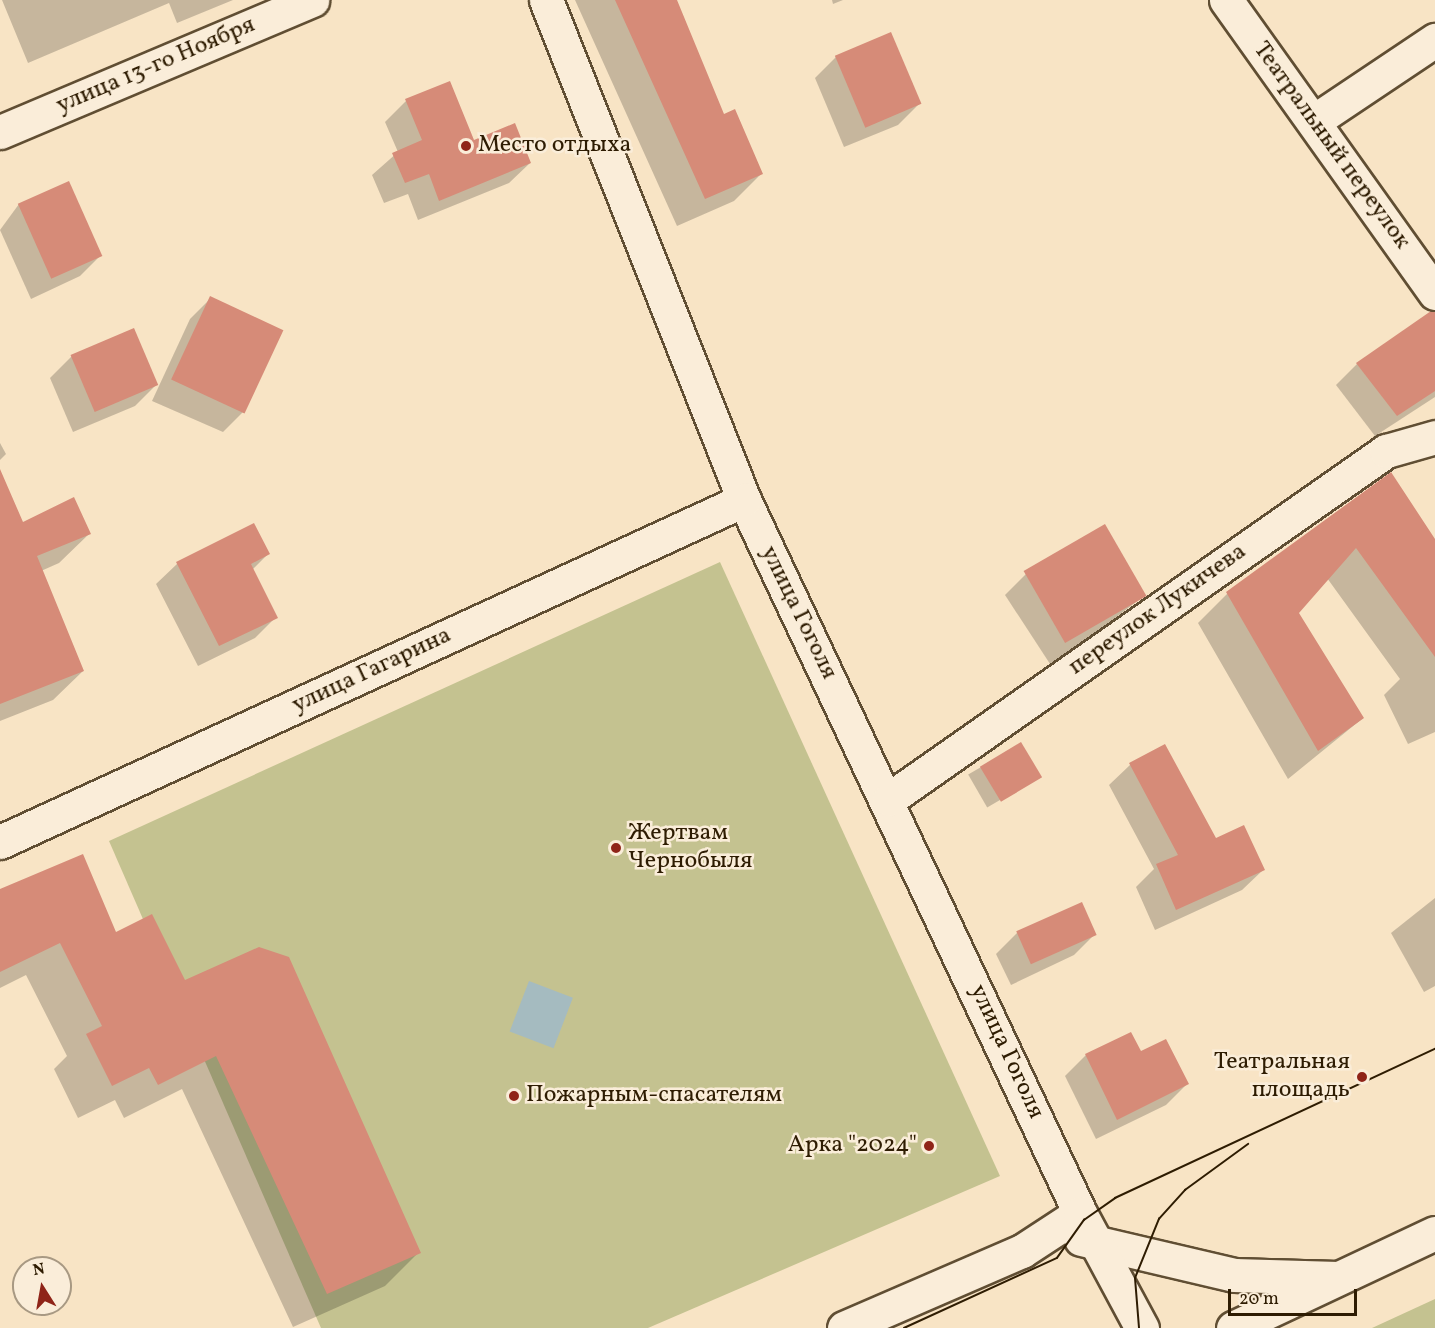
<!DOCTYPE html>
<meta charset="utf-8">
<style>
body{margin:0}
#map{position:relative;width:1435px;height:1328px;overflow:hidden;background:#f8e4c5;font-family:Vollkorn,serif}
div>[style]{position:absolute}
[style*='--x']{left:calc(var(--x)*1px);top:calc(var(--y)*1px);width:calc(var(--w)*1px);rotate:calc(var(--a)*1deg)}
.green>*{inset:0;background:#c4c290}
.water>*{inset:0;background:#a5bbc0;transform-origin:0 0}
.shadow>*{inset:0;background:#0003;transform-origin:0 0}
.building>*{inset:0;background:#d68b78;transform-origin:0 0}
.roads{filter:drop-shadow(2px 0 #604e33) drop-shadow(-2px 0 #604e33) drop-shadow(0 2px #604e33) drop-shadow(0 -2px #604e33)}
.minor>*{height:33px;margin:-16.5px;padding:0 16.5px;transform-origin:16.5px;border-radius:16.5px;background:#faedd9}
.tertiary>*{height:33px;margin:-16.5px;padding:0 16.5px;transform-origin:16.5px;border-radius:16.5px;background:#faedd9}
.tram>*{height:1.5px;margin:-0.75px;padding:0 0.75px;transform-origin:0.75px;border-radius:0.75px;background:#2e1c02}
.dots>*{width:16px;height:16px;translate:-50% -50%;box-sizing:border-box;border:3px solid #faedd9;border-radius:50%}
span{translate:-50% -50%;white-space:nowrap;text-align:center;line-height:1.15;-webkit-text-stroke:5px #faedd9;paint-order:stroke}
.street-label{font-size:24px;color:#2e1c02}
.poi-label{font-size:24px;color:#2e1c02}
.left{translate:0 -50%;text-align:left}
.right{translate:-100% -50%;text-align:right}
.north{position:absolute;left:12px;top:1256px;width:60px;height:60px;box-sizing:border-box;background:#faedd9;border:2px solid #a89983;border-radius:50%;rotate:349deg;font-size:16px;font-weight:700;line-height:24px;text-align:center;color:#2e1c02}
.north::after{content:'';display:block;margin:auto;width:21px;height:27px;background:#8f2418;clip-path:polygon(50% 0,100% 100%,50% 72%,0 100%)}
.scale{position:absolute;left:1228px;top:1289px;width:129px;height:27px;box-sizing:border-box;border:3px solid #2e1c02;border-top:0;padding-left:8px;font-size:18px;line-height:21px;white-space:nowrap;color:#2e1c02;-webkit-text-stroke:4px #faedd9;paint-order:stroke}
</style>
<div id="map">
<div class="green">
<i style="clip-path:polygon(720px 562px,1000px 1176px,648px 1328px,321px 1328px,109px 841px)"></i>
<i style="clip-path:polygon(1435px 1299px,1435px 1328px,1372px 1328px)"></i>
</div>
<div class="water">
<i style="left:529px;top:981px;width:47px;height:54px;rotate:21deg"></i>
</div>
<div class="shadow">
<i style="clip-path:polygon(2px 0,233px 0,177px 23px,169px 3px,28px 63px)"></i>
<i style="clip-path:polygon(575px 0,676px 0,723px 116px,762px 173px,734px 201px,677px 226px)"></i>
<i style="clip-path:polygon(832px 0,843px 0,833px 4px)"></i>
<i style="clip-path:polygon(836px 57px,919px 104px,898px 125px,844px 147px,815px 78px)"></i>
<i style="clip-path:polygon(406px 101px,474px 142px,530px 163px,509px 183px,418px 220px,408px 194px,384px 203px,372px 175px,398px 152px,385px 122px)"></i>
<i style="clip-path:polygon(19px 204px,101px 255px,80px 276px,31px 299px,0 230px)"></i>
<i style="clip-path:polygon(211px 298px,244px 411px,223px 432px,152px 401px,190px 319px)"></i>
<i style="clip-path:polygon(1435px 321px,1435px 397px,1375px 436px,1336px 385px,1357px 364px)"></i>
<i style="clip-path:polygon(133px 330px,156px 385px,135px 406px,73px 432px,50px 378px,71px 357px)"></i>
<i style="clip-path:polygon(0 443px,6px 454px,0 460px)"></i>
<i style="clip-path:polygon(1390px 474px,1435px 541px,1435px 732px,1408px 744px,1384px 695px,1400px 679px,1327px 578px,1297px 612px,1363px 718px,1288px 779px,1198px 623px,1227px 594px)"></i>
<i style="clip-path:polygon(0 485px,14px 528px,89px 534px,59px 563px,41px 571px,83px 671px,53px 700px,0 721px)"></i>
<i style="clip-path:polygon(1104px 526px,1145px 595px,1052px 667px,1005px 595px,1026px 574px)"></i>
<i style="clip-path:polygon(268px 554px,252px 570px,276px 617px,255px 638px,198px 666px,156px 584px,177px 564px)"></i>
<i style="left:1021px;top:744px;width:38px;height:61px;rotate:60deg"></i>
<i style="clip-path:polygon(1164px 746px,1215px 839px,1263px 870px,1242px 890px,1155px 930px,1136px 887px,1154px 869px,1109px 785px,1130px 765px)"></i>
<i style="clip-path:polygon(0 896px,115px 934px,184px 982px,419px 1252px,385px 1286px,293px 1327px,182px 1089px,124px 1118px,115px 1100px,78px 1118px,54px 1069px,67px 1056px,26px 975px,0 988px)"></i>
<i style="clip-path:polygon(1435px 898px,1435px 986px,1424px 992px,1391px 933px)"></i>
<i style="clip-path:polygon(1017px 933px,1095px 934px,1074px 955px,1011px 985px,996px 954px)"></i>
<i style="clip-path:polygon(1140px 1053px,1187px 1084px,1166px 1105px,1096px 1139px,1065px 1076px,1086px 1055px)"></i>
</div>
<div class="building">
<i style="clip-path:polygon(615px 0,677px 0,724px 114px,735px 109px,763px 174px,705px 199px)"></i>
<i style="left:891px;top:32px;width:78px;height:61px;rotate:67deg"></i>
<i style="clip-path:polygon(450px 81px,474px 140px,515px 123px,531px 163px,439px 201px,429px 174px,405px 183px,392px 153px,422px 140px,405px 99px)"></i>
<i style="left:69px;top:181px;width:82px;height:56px;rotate:66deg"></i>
<i style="left:210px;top:296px;width:81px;height:92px;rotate:25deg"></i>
<i style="clip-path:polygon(1431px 311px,1435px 311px,1435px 391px,1397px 416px,1356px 363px)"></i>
<i style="left:134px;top:328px;width:62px;height:69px;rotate:67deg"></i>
<i style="clip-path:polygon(0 469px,23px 522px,74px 497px,91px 534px,37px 556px,84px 671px,0 704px)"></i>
<i style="clip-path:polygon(1391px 472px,1435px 539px,1435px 657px,1356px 548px,1299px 613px,1364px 718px,1318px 751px,1226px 592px)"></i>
<i style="clip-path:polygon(254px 523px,270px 554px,251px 564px,278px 618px,219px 646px,176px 562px)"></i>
<i style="left:1105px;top:524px;width:83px;height:94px;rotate:60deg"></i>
<i style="left:1021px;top:742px;width:41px;height:48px;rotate:59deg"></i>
<i style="clip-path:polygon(1165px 744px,1216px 838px,1244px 825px,1265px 870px,1176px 910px,1156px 864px,1178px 855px,1129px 763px)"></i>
<i style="clip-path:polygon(83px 854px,116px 932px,152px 914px,185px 980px,259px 947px,289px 957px,421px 1253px,327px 1294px,216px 1056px,158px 1085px,149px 1068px,112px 1086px,86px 1034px,102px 1026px,60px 943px,0 972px,0 889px)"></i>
<i style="left:1082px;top:902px;width:36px;height:72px;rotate:66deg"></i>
<i style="clip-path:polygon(1131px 1032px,1141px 1051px,1166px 1039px,1189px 1084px,1117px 1120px,1085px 1054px)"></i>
</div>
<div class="roads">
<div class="minor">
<i style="--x:546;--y:0;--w:538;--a:68.4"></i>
<i style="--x:744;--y:500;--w:788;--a:64.77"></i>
<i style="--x:1226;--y:0;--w:360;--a:54.5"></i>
<i style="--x:1314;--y:121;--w:146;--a:-33.8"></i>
<i style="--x:0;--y:132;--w:339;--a:-22.9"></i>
<i style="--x:889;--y:799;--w:607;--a:-35"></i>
<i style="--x:1386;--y:451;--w:51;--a:-15.9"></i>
<i style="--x:0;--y:842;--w:819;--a:-24.69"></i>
</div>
<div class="tertiary">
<i style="--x:1081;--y:1239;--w:157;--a:13.2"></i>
<i style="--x:1234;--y:1275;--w:104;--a:1.7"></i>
<i style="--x:844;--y:1328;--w:194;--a:-23.4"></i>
<i style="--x:1022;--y:1251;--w:69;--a:-33.2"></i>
<i style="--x:1080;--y:1213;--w:131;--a:61.7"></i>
<i style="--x:1233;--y:1328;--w:223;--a:-25.2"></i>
</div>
</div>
<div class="tram">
<i style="--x:904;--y:1328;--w:168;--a:-24.6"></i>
<i style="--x:1057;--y:1258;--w:47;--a:-54.6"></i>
<i style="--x:1084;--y:1220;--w:38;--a:-35"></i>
<i style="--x:1115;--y:1198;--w:353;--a:-25"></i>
<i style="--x:1139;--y:1328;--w:50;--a:-94.6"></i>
<i style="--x:1135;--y:1278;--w:64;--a:-67.9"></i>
<i style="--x:1159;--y:1219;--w:39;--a:-48"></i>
<i style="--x:1185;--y:1190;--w:78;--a:-36.1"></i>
</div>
<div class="dots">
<i style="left:466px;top:146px;background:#8f2418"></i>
<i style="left:616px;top:848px;background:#8f2418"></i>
<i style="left:1362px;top:1077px;background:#8f2418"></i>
<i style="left:514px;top:1096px;background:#8f2418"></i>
<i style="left:929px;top:1146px;background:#8f2418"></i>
</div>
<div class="street-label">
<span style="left:156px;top:66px;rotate:-23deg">улица 13-го Ноября</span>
<span style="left:1331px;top:146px;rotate:54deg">Театральный переулок</span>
<span style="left:1158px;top:610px;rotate:-35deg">переулок Лукичева</span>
<span style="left:798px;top:613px;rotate:64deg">улица Гоголя</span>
<span style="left:372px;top:671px;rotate:-25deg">улица Гагарина</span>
<span style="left:1006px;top:1052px;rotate:65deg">улица Гоголя</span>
</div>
<div class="poi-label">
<span class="left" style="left:478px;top:146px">Место отдыха</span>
<span class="left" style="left:628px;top:848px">Жертвам<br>Чернобыля</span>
<span class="right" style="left:1350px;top:1077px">Театральная<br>площадь</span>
<span class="left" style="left:526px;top:1096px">Пожарным-спасателям</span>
<span class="right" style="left:917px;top:1146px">Арка "2024"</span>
</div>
<div class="north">N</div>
<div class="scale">20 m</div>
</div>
